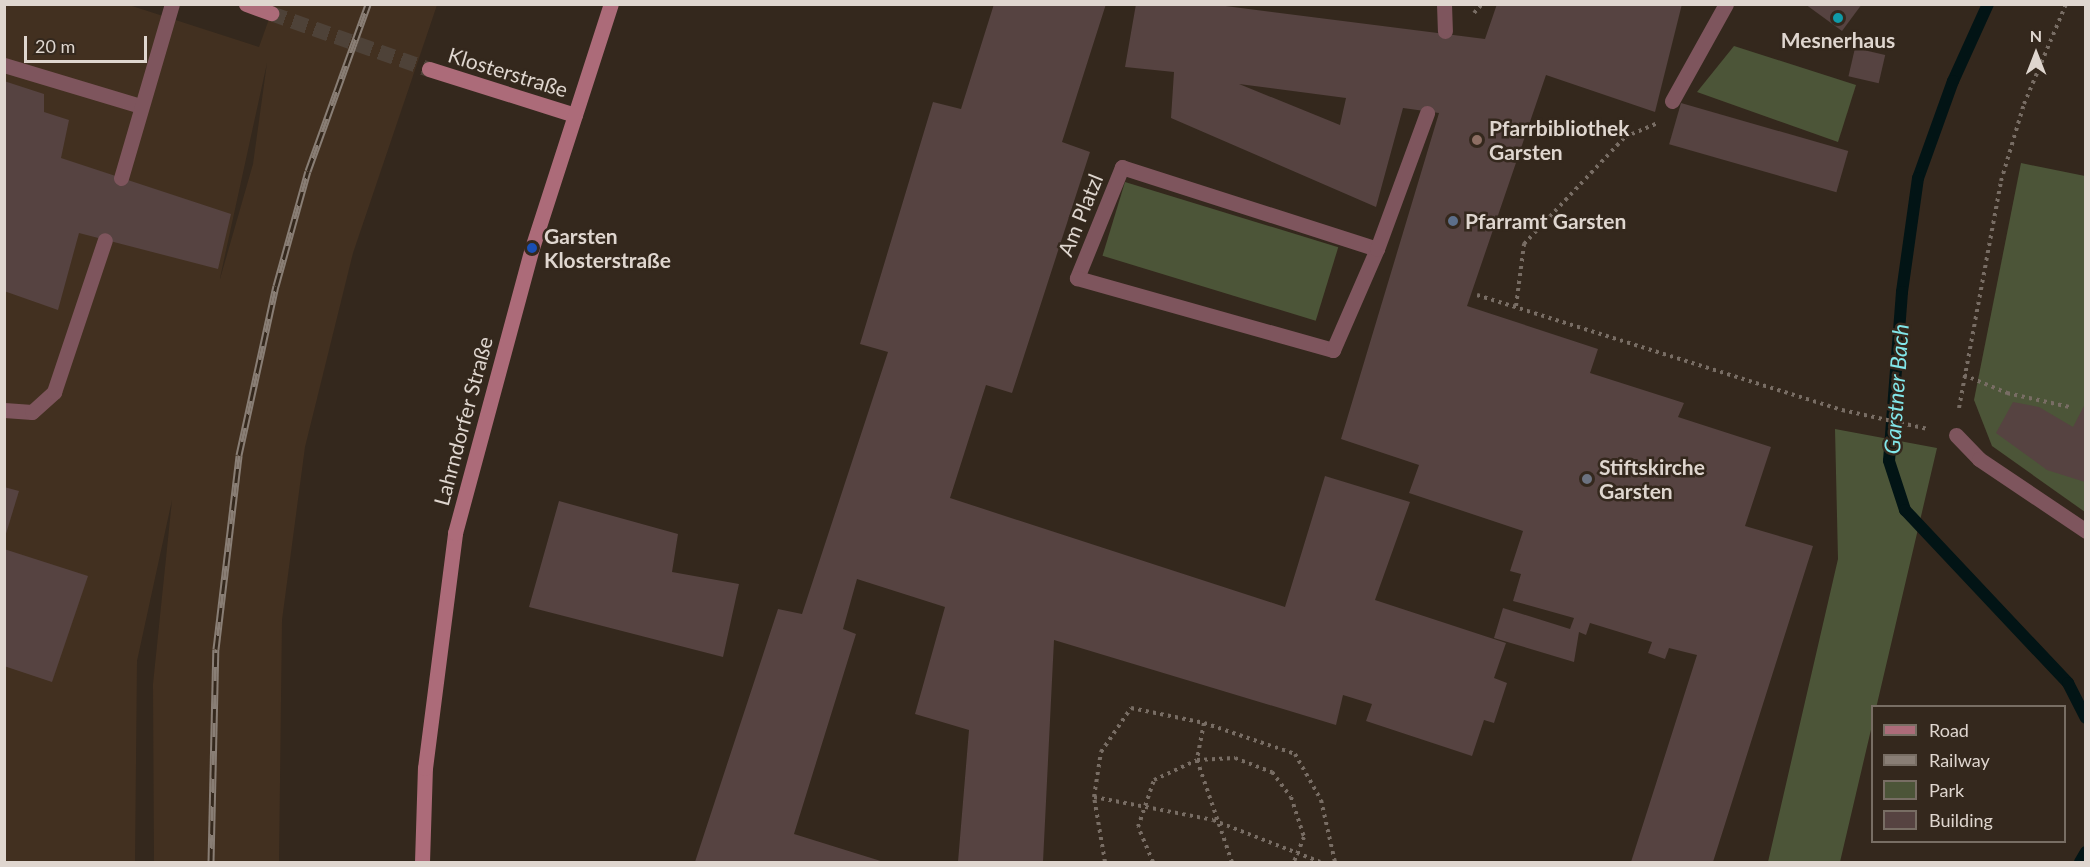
<!DOCTYPE html>
<meta charset="utf-8">
<style>
body{margin:0}
#map{position:relative;width:2090px;height:867px;overflow:hidden;background:#34281d;font-family:Lato,sans-serif}
div>[style]{position:absolute}
[style*='--x']{left:calc(var(--x)*1px);top:calc(var(--y)*1px);width:calc(var(--w)*1px);rotate:calc(var(--a)*1deg)}
.built>*{inset:0;background:#423020}
.green>*{inset:0;background:#4c5538;transform-origin:0 0}
.stream>*{height:12px;margin:-6px;padding:0 6px;transform-origin:6px;border-radius:6px;background:#021415}
.building>*{inset:0;background:#564341;transform-origin:0 0}
.secondary-tunnel>*{height:15px;margin-top:-7.5px;transform-origin:0;background:repeating-linear-gradient(90deg,#4e4238 0 15px,transparent 0 23px)}
.path>*{height:4px;margin-top:-2px;transform-origin:0;background:repeating-linear-gradient(90deg,#786d64 0 3px,transparent 0 7.5px)}
.lane>*{height:15px;margin:-7.5px;padding:0 7.5px;transform-origin:7.5px;border-radius:7.5px;background:#7e555d}
.street>*{height:15px;margin:-7.5px;padding:0 7.5px;transform-origin:7.5px;border-radius:7.5px;background:#7e555d}
.secondary>*{height:15px;margin:-7.5px;padding:0 7.5px;transform-origin:7.5px;border-radius:7.5px;background:#ac6b79}
.rail>*{height:7px;margin-top:-3.5px;transform-origin:0;background:repeating-linear-gradient(90deg,#34281d 0 14px,#897e75 0 28px);box-sizing:border-box;border-block:2px solid #897e75}
.dots>*{width:16px;height:16px;translate:-50% -50%;box-sizing:border-box;border:3px solid #34281d;border-radius:50%}
span{translate:-50% -50%;white-space:nowrap;text-align:center;line-height:1.15;-webkit-text-stroke:5px #34281d;paint-order:stroke}
.poi-label{font-size:21px;color:#dfd6cf;font-weight:700}
.left{translate:0 -50%;text-align:left}
.street-label{font-size:21px;color:#dfd6cf}
.water-label{font-size:22px;color:#82e7ea;font-style:italic}
.frame{position:absolute;inset:0;border:6px solid #dfd6cf;pointer-events:none}
.legend{position:absolute;left:1871px;top:705px;width:195px;height:138px;box-sizing:border-box;background:#34281d;border:2px solid #786e64;margin:0;padding:8px 10px;list-style:none;font-size:18px;color:#dfd6cf}
.legend li{display:flex;align-items:center;gap:12px;height:30px}
.legend b{width:30px;border:2px solid #786e64}
.north{position:absolute;left:2006px;top:24px;width:60px;height:60px;-webkit-text-stroke:4px #34281d;paint-order:stroke;rotate:0deg;font-size:16px;font-weight:700;line-height:24px;text-align:center;color:#dfd6cf}
.north::after{content:'';display:block;margin:auto;width:21px;height:27px;background:#dfd6cf;clip-path:polygon(50% 0,100% 100%,50% 72%,0 100%)}
.scale{position:absolute;left:24px;top:36px;width:123px;height:27px;box-sizing:border-box;border:3px solid #dfd6cf;border-top:0;padding-left:8px;font-size:18px;line-height:21px;white-space:nowrap;color:#dfd6cf;-webkit-text-stroke:4px #34281d;paint-order:stroke}
</style>
<div id="map">
<div class="built">
<i style="clip-path:polygon(evenodd,5px 5px,129px 5px,259px 47px,274px 5px,437px 5px,353px 253px,305px 447px,282px 620px,279px 862px,154px 862px,153px 684px,172px 500px,137px 661px,135px 862px,5px 862px,5px 5px,267px 63px,253px 164px,220px 279px,220px 278px,267px 63px)"></i>
</div>
<div class="green">
<i style="clip-path:polygon(1734px 46px,1856px 85px,1838px 142px,1697px 92px)"></i>
<i style="clip-path:polygon(2021px 163px,2085px 176px,2085px 512px,1992px 446px,1974px 400px)"></i>
<i style="left:1125px;top:182px;width:223px;height:77px;rotate:17deg"></i>
<i style="clip-path:polygon(1835px 429px,1937px 448px,1840px 862px,1768px 862px,1838px 559px)"></i>
</div>
<div class="stream">
<i style="--x:1988;--y:4;--w:85;--a:114.4"></i>
<i style="--x:1953;--y:81;--w:103;--a:109.8"></i>
<i style="--x:1918;--y:178;--w:115;--a:98"></i>
<i style="--x:1902;--y:292;--w:169;--a:94.4"></i>
<i style="--x:1889;--y:461;--w:52;--a:71.9"></i>
<i style="--x:1905;--y:510;--w:238;--a:46.7"></i>
<i style="--x:2068;--y:683;--w:39;--a:63"></i>
<i style="--x:2080;--y:862;--w:12;--a:-59"></i>
</div>
<div class="building">
<i style="clip-path:polygon(994px 4px,1106px 4px,1062px 142px,1090px 152px,1012px 393px,986px 385px,950px 498px,1285px 607px,1325px 476px,1410px 502px,1375px 600px,1506px 643px,1494px 678px,1507px 683px,1494px 723px,1484px 720px,1472px 756px,1366px 721px,1372px 704px,1343px 695px,1336px 725px,1054px 640px,1043px 862px,958px 862px,969px 730px,915px 714px,945px 607px,857px 579px,843px 629px,856px 634px,794px 834px,884px 862px,695px 862px,778px 609px,802px 614px,888px 352px,860px 344px,933px 102px,961px 109px)"></i>
<i style="clip-path:polygon(evenodd,1136px 4px,1210px 4px,1485px 39px,1497px 4px,1682px 4px,1655px 112px,1546px 75px,1467px 306px,1598px 349px,1590px 373px,1684px 403px,1678px 417px,1771px 447px,1745px 526px,1813px 546px,1713px 862px,1631px 862px,1697px 655px,1669px 648px,1665px 659px,1648px 653px,1652px 642px,1590px 623px,1586px 635px,1579px 632px,1574px 662px,1494px 638px,1503px 608px,1570px 629px,1574px 618px,1513px 601px,1521px 574px,1510px 571px,1523px 531px,1409px 493px,1419px 465px,1341px 439px,1439px 113px,1403px 108px,1376px 207px,1171px 118px,1174px 72px,1125px 67px,1136px 4px,1239px 84px,1346px 98px,1340px 125px,1239px 84px)"></i>
<i style="clip-path:polygon(1805px 4px,1862px 4px,1842px 31px)"></i>
<i style="left:1855px;top:48px;width:31px;height:29px;rotate:13deg"></i>
<i style="clip-path:polygon(4px 81px,44px 94px,44px 112px,69px 120px,61px 158px,231px 214px,218px 269px,79px 233px,58px 310px,4px 291px)"></i>
<i style="left:1681px;top:103px;width:174px;height:43px;rotate:16deg"></i>
<i style="clip-path:polygon(2013px 402px,2039px 407px,2073px 427px,2085px 404px,2085px 482px,2047px 470px,1996px 433px)"></i>
<i style="clip-path:polygon(4px 487px,19px 491px,5px 537px,4px 537px)"></i>
<i style="clip-path:polygon(559px 501px,678px 534px,672px 572px,739px 584px,723px 657px,529px 607px)"></i>
<i style="clip-path:polygon(4px 549px,88px 576px,52px 682px,4px 666px)"></i>
</div>
<div class="secondary-tunnel">
<i style="--x:271;--y:13;--w:168;--a:19.5"></i>
</div>
<div class="path">
<i style="--x:1474;--y:13;--w:12;--a:-48"></i>
<i style="--x:1477;--y:295;--w:383;--a:17.5"></i>
<i style="--x:1842;--y:410;--w:88;--a:12.5"></i>
<i style="--x:1516;--y:306;--w:63;--a:-82.6"></i>
<i style="--x:1524;--y:244;--w:147;--a:-46.7"></i>
<i style="--x:1625;--y:137;--w:34;--a:-23"></i>
<i style="--x:1964;--y:375;--w:47;--a:22.7"></i>
<i style="--x:2007;--y:393;--w:64;--a:12.7"></i>
<i style="--x:1959;--y:408;--w:231;--a:-79.5"></i>
<i style="--x:2001;--y:181;--w:80;--a:-73.4"></i>
<i style="--x:2024;--y:104;--w:108;--a:-67.2"></i>
<i style="--x:1204;--y:723;--w:38;--a:101"></i>
<i style="--x:1197;--y:760;--w:108;--a:71.1"></i>
<i style="--x:1094;--y:797;--w:121;--a:10.9"></i>
<i style="--x:1213;--y:820;--w:115;--a:21.4"></i>
<i style="--x:1105;--y:862;--w:66;--a:-99.6"></i>
<i style="--x:1094;--y:797;--w:46;--a:-81.2"></i>
<i style="--x:1101;--y:752;--w:53;--a:-55.7"></i>
<i style="--x:1131;--y:708;--w:75;--a:11.6"></i>
<i style="--x:1204;--y:723;--w:96;--a:18.8"></i>
<i style="--x:1295;--y:754;--w:53;--a:60.5"></i>
<i style="--x:1321;--y:800;--w:64;--a:77.3"></i>
<i style="--x:1153;--y:862;--w:38;--a:-113"></i>
<i style="--x:1138;--y:827;--w:50;--a:-71.2"></i>
<i style="--x:1154;--y:780;--w:47;--a:-24.9"></i>
<i style="--x:1197;--y:760;--w:38;--a:-3"></i>
<i style="--x:1235;--y:758;--w:40;--a:21"></i>
<i style="--x:1272;--y:772;--w:31;--a:53"></i>
<i style="--x:1291;--y:797;--w:42;--a:72"></i>
<i style="--x:1304;--y:837;--w:27;--a:112"></i>
</div>
<div class="lane">
<i style="--x:1444;--y:4;--w:27;--a:88"></i>
<i style="--x:4;--y:65;--w:143;--a:16.7"></i>
<i style="--x:1672;--y:101;--w:111;--a:-60.9"></i>
<i style="--x:121;--y:178;--w:181;--a:-73.7"></i>
<i style="--x:1377;--y:249;--w:268;--a:-162.2"></i>
<i style="--x:1122;--y:167;--w:120;--a:112.1"></i>
<i style="--x:1077;--y:278;--w:266;--a:15.7"></i>
<i style="--x:1333;--y:350;--w:110;--a:-66.5"></i>
<i style="--x:1377;--y:249;--w:145;--a:-69.8"></i>
<i style="--x:4;--y:410;--w:28;--a:4"></i>
<i style="--x:32;--y:412;--w:30;--a:-42"></i>
<i style="--x:54;--y:392;--w:160;--a:-71.5"></i>
</div>
<div class="street">
<i style="--x:1956;--y:435;--w:33;--a:46"></i>
<i style="--x:1979;--y:459;--w:129;--a:33.9"></i>
</div>
<div class="secondary">
<i style="--x:246;--y:4;--w:27;--a:20"></i>
<i style="--x:429;--y:69;--w:153;--a:17.5"></i>
<i style="--x:422;--y:862;--w:94;--a:-88.2"></i>
<i style="--x:425;--y:768;--w:237;--a:-82.7"></i>
<i style="--x:455;--y:533;--w:295;--a:-74.9"></i>
<i style="--x:532;--y:248;--w:256;--a:-72.1"></i>
</div>
<div class="rail">
<i style="--x:211;--y:862;--w:213;--a:-88.7"></i>
<i style="--x:216;--y:649;--w:195;--a:-83.2"></i>
<i style="--x:239;--y:455;--w:173;--a:-77.7"></i>
<i style="--x:276;--y:286;--w:119;--a:-74.5"></i>
<i style="--x:308;--y:171;--w:177;--a:-70.2"></i>
</div>
<div class="dots">
<i style="left:1838px;top:18px;background:#0f9aa8"></i>
<i style="left:1477px;top:140px;background:#8d6e63"></i>
<i style="left:1453px;top:221px;background:#5c6f8a"></i>
<i style="left:532px;top:248px;background:#1a4fb4"></i>
<i style="left:1587px;top:479px;background:#6b7280"></i>
</div>
<div class="poi-label">
<span style="left:1838px;top:40px">Mesnerhaus</span>
<span class="left" style="left:1489px;top:140px">Pfarrbibliothek<br>Garsten</span>
<span class="left" style="left:1465px;top:221px">Pfarramt Garsten</span>
<span class="left" style="left:544px;top:248px">Garsten<br>Klosterstraße</span>
<span class="left" style="left:1599px;top:479px">Stiftskirche<br>Garsten</span>
</div>
<div class="street-label">
<span style="left:508px;top:72px;rotate:17deg">Klosterstraße</span>
<span style="left:1080px;top:215px;rotate:-68deg">Am Platzl</span>
<span style="left:463px;top:421px;rotate:-75deg">Lahrndorfer Straße</span>
</div>
<div class="water-label">
<span style="left:1896px;top:389px;rotate:-86deg">Garstner Bach</span>
</div>
<div class="frame"></div>
<ul class="legend">
<li><b style="height:8px;background:#ac6b79"></b>Road</li>
<li><b style="height:8px;background:#897e75"></b>Railway</li>
<li><b style="height:16px;background:#4c5538"></b>Park</li>
<li><b style="height:16px;background:#564341"></b>Building</li>
</ul>
<div class="north">N</div>
<div class="scale">20 m</div>
</div>
